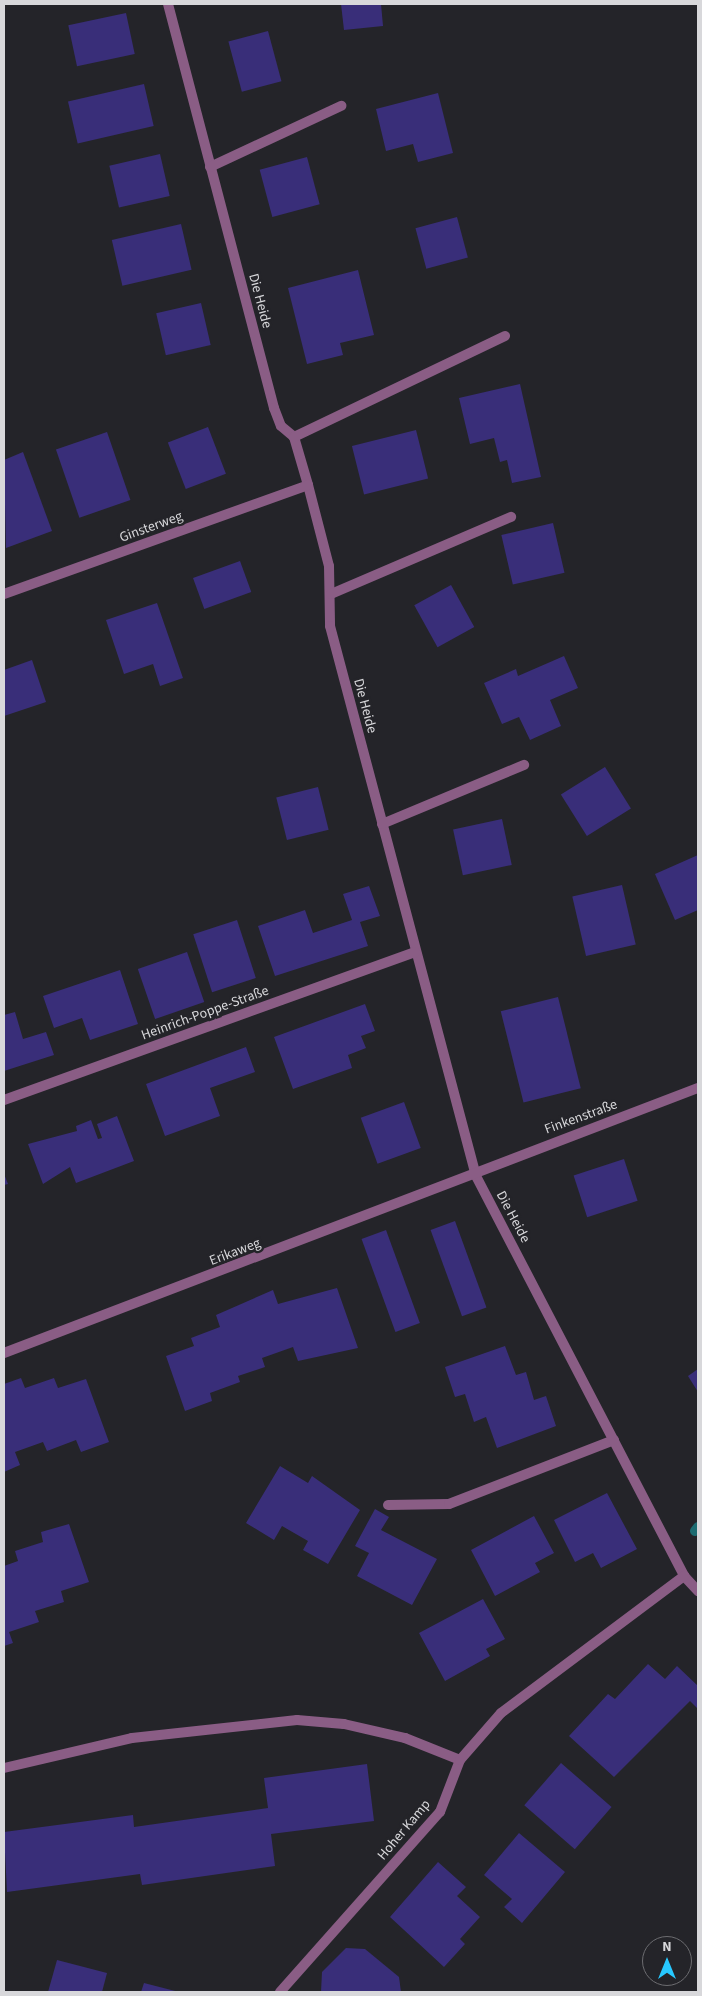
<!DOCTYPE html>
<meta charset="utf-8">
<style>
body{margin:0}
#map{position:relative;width:702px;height:1996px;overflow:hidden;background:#242429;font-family:"Source Sans 3",sans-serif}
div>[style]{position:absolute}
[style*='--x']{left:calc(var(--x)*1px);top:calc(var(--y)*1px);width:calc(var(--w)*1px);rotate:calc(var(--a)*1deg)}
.stream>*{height:10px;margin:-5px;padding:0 5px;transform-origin:5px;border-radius:5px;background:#1d6b71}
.building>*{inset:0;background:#392e79;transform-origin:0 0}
.lane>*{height:10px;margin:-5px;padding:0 5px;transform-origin:5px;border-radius:5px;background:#8a5d85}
.street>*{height:10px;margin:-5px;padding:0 5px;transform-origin:5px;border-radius:5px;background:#8a5d85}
span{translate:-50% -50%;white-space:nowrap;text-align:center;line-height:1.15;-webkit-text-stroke:5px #242429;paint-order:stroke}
.street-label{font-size:14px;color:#d8d8db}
.frame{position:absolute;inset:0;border:5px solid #d8d8db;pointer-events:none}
.north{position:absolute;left:642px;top:1936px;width:50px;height:50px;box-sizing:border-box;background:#242429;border:1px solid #6c6c70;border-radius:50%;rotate:0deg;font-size:14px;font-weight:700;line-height:20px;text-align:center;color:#d8d8db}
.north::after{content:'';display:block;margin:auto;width:18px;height:22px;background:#27c8ff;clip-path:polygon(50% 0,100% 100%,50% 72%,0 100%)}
</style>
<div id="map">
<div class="stream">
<i style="--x:695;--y:1531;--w:5;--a:-53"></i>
</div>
<div class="building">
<i style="clip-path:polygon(341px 4px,381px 4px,383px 26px,344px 30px)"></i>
<i style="left:126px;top:13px;width:42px;height:59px;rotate:78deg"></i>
<i style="left:268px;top:31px;width:52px;height:41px;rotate:75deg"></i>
<i style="left:144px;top:84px;width:43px;height:78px;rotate:77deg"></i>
<i style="clip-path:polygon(438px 93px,453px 153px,418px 162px,413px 144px,386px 151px,376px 109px)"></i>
<i style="left:160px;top:154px;width:43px;height:52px;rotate:77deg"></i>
<i style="left:307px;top:157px;width:49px;height:49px;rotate:75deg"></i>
<i style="left:457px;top:217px;width:42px;height:43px;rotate:75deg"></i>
<i style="left:181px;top:224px;width:47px;height:71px;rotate:77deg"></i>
<i style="clip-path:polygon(358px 270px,374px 335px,340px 343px,343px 355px,307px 364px,288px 288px)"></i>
<i style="left:201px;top:303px;width:43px;height:46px;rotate:77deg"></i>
<i style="clip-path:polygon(520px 384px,541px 477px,512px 483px,507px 460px,500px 462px,494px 438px,470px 444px,459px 398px)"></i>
<i style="left:208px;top:427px;width:50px;height:43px;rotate:69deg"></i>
<i style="left:416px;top:430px;width:50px;height:66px;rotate:76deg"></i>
<i style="left:107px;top:432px;width:72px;height:54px;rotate:71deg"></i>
<i style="clip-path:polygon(23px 452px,52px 531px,6px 548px,4px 460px)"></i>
<i style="left:553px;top:523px;width:51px;height:53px;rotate:77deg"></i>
<i style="left:240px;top:561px;width:33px;height:50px;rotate:70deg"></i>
<i style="left:451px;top:585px;width:48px;height:42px;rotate:61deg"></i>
<i style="clip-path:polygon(157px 603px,183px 678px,160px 686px,153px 664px,124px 674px,106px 620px)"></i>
<i style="clip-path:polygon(564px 656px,578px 688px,550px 700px,561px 726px,530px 740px,519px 717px,502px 724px,484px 683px,516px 669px,518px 676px)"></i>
<i style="clip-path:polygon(32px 660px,46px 702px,4px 716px,4px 670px)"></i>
<i style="left:605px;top:767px;width:49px;height:52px;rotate:58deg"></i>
<i style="left:318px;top:787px;width:44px;height:43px;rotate:76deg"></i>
<i style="left:502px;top:819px;width:47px;height:50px;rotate:78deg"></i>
<i style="clip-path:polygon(698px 855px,698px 910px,675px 920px,655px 874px)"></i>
<i style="left:622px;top:885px;width:61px;height:51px;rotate:77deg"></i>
<i style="clip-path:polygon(369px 886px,380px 916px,360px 922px,368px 946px,275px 976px,258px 926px,305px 910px,313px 933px,352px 920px,343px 894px)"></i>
<i style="left:237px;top:920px;width:61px;height:46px;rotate:72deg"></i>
<i style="left:187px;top:952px;width:53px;height:52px;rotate:71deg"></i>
<i style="clip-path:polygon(120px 970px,138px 1024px,90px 1040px,82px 1018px,54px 1028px,43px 996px)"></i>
<i style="left:558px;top:997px;width:94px;height:59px;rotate:76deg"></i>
<i style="clip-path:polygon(365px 1004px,375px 1031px,361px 1036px,366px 1048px,348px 1055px,352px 1068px,293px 1089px,274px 1037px)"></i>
<i style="clip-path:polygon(15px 1012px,23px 1039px,46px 1032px,54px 1055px,4px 1071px,4px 1015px)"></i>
<i style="clip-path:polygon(246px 1047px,255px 1072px,210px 1088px,220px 1116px,165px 1136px,146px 1084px)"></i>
<i style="left:404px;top:1102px;width:49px;height:46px;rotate:70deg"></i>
<i style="clip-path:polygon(117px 1116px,134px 1161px,76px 1183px,70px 1167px,43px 1184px,28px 1144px,77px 1131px,76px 1126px,91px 1120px,98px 1139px,102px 1138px,97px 1124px)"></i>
<i style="left:624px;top:1159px;width:44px;height:53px;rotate:72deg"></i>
<i style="clip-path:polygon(4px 1174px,8px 1184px,4px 1185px)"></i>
<i style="left:455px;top:1221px;width:92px;height:26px;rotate:70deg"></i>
<i style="left:386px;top:1230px;width:99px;height:26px;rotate:70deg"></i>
<i style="clip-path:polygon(337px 1288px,358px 1348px,298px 1361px,293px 1347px,262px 1358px,265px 1367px,238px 1376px,240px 1382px,210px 1393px,212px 1401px,185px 1411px,166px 1356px,194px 1346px,191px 1338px,220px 1327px,216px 1315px,273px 1290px,278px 1304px)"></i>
<i style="clip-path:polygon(505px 1346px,516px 1375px,526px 1372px,534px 1400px,546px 1396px,556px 1426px,497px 1448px,486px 1417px,474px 1422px,465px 1394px,455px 1397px,445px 1367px)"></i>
<i style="clip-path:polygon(698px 1369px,698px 1392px,688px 1376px)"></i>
<i style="clip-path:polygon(21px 1378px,25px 1388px,54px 1378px,58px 1388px,86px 1379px,109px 1442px,81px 1452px,76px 1440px,47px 1451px,43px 1442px,15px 1452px,20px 1465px,4px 1472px,4px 1384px)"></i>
<i style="clip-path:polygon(280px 1466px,308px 1483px,312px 1476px,360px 1510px,328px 1564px,303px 1550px,308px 1541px,282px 1526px,274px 1540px,246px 1523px)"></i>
<i style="clip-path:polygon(607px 1493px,637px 1549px,601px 1568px,593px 1553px,575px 1562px,554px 1520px)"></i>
<i style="clip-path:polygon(375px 1509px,389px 1517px,381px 1530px,437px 1559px,412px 1605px,357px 1576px,369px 1553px,355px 1546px)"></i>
<i style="clip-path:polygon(534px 1516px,554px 1553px,535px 1563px,540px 1572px,495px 1596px,471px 1550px)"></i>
<i style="clip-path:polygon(69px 1524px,89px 1582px,61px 1591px,64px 1602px,35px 1611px,39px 1622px,9px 1632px,13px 1643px,4px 1646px,4px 1566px,18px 1561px,15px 1551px,43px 1542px,41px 1532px)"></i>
<i style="clip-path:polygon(483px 1599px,505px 1639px,486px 1649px,490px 1656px,445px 1681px,419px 1633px)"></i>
<i style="clip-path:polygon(648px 1664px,665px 1679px,677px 1666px,698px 1686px,698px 1709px,690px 1701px,614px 1777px,569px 1736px,608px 1694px,615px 1699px)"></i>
<i style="left:561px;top:1763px;width:67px;height:56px;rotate:41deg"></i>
<i style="clip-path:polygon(367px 1764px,374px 1821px,271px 1834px,275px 1866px,142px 1885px,140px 1874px,7px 1892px,4px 1832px,133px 1815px,134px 1827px,268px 1808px,264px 1778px)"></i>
<i style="clip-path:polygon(519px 1833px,565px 1872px,522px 1923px,504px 1907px,512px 1899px,484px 1875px)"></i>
<i style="clip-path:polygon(438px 1862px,466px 1887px,457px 1896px,480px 1917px,460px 1939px,465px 1944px,444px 1967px,390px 1917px)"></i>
<i style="clip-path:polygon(346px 1948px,365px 1949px,399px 1977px,401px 1992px,321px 1992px,322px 1972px)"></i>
<i style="clip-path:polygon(57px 1960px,107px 1973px,102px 1992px,48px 1992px)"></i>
<i style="clip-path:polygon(144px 1983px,179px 1992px,141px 1992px)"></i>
</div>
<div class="lane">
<i style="--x:388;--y:1505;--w:61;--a:-0.9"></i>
<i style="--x:449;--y:1504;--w:177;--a:-21.2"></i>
<i style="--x:4;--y:1768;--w:131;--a:-13.2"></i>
<i style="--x:132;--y:1738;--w:166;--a:-6.2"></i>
<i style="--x:297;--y:1720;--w:47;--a:4.9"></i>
<i style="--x:344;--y:1724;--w:63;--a:12.9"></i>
<i style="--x:405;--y:1738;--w:59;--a:21.8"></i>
</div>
<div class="street">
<i style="--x:168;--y:4;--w:418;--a:75.3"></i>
<i style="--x:274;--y:408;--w:19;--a:69"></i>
<i style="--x:281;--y:426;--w:17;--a:40"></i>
<i style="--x:294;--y:437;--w:50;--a:73.7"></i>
<i style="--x:308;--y:485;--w:84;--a:75.5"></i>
<i style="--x:329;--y:566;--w:60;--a:89"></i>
<i style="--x:330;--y:626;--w:569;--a:75.13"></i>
<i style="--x:476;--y:1176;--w:451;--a:62.5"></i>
<i style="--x:684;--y:1576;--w:21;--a:47"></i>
<i style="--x:210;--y:167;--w:145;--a:-25"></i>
<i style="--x:294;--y:437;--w:234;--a:-25.6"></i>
<i style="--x:4;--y:594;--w:323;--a:-19.7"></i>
<i style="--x:331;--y:594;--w:196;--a:-23.2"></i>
<i style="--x:382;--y:824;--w:154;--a:-22.6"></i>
<i style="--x:4;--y:1100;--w:437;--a:-19.8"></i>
<i style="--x:4;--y:1353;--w:743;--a:-20.9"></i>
<i style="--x:280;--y:1992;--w:241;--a:-48.4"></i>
<i style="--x:440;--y:1812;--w:56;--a:-69"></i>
<i style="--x:460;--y:1760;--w:62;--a:-48.9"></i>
<i style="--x:501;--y:1713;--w:229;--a:-36.8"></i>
</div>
<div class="street-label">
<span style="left:260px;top:301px;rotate:75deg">Die Heide</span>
<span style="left:151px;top:527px;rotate:-20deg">Ginsterweg</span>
<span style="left:365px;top:706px;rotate:75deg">Die Heide</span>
<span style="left:205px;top:1013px;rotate:-20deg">Heinrich-Poppe-Straße</span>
<span style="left:581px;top:1117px;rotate:-20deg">Finkenstraße</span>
<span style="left:513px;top:1217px;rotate:62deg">Die Heide</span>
<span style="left:235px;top:1252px;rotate:-21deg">Erikaweg</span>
<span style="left:404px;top:1830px;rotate:-50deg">Hoher Kamp</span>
</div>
<div class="frame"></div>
<div class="north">N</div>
</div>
